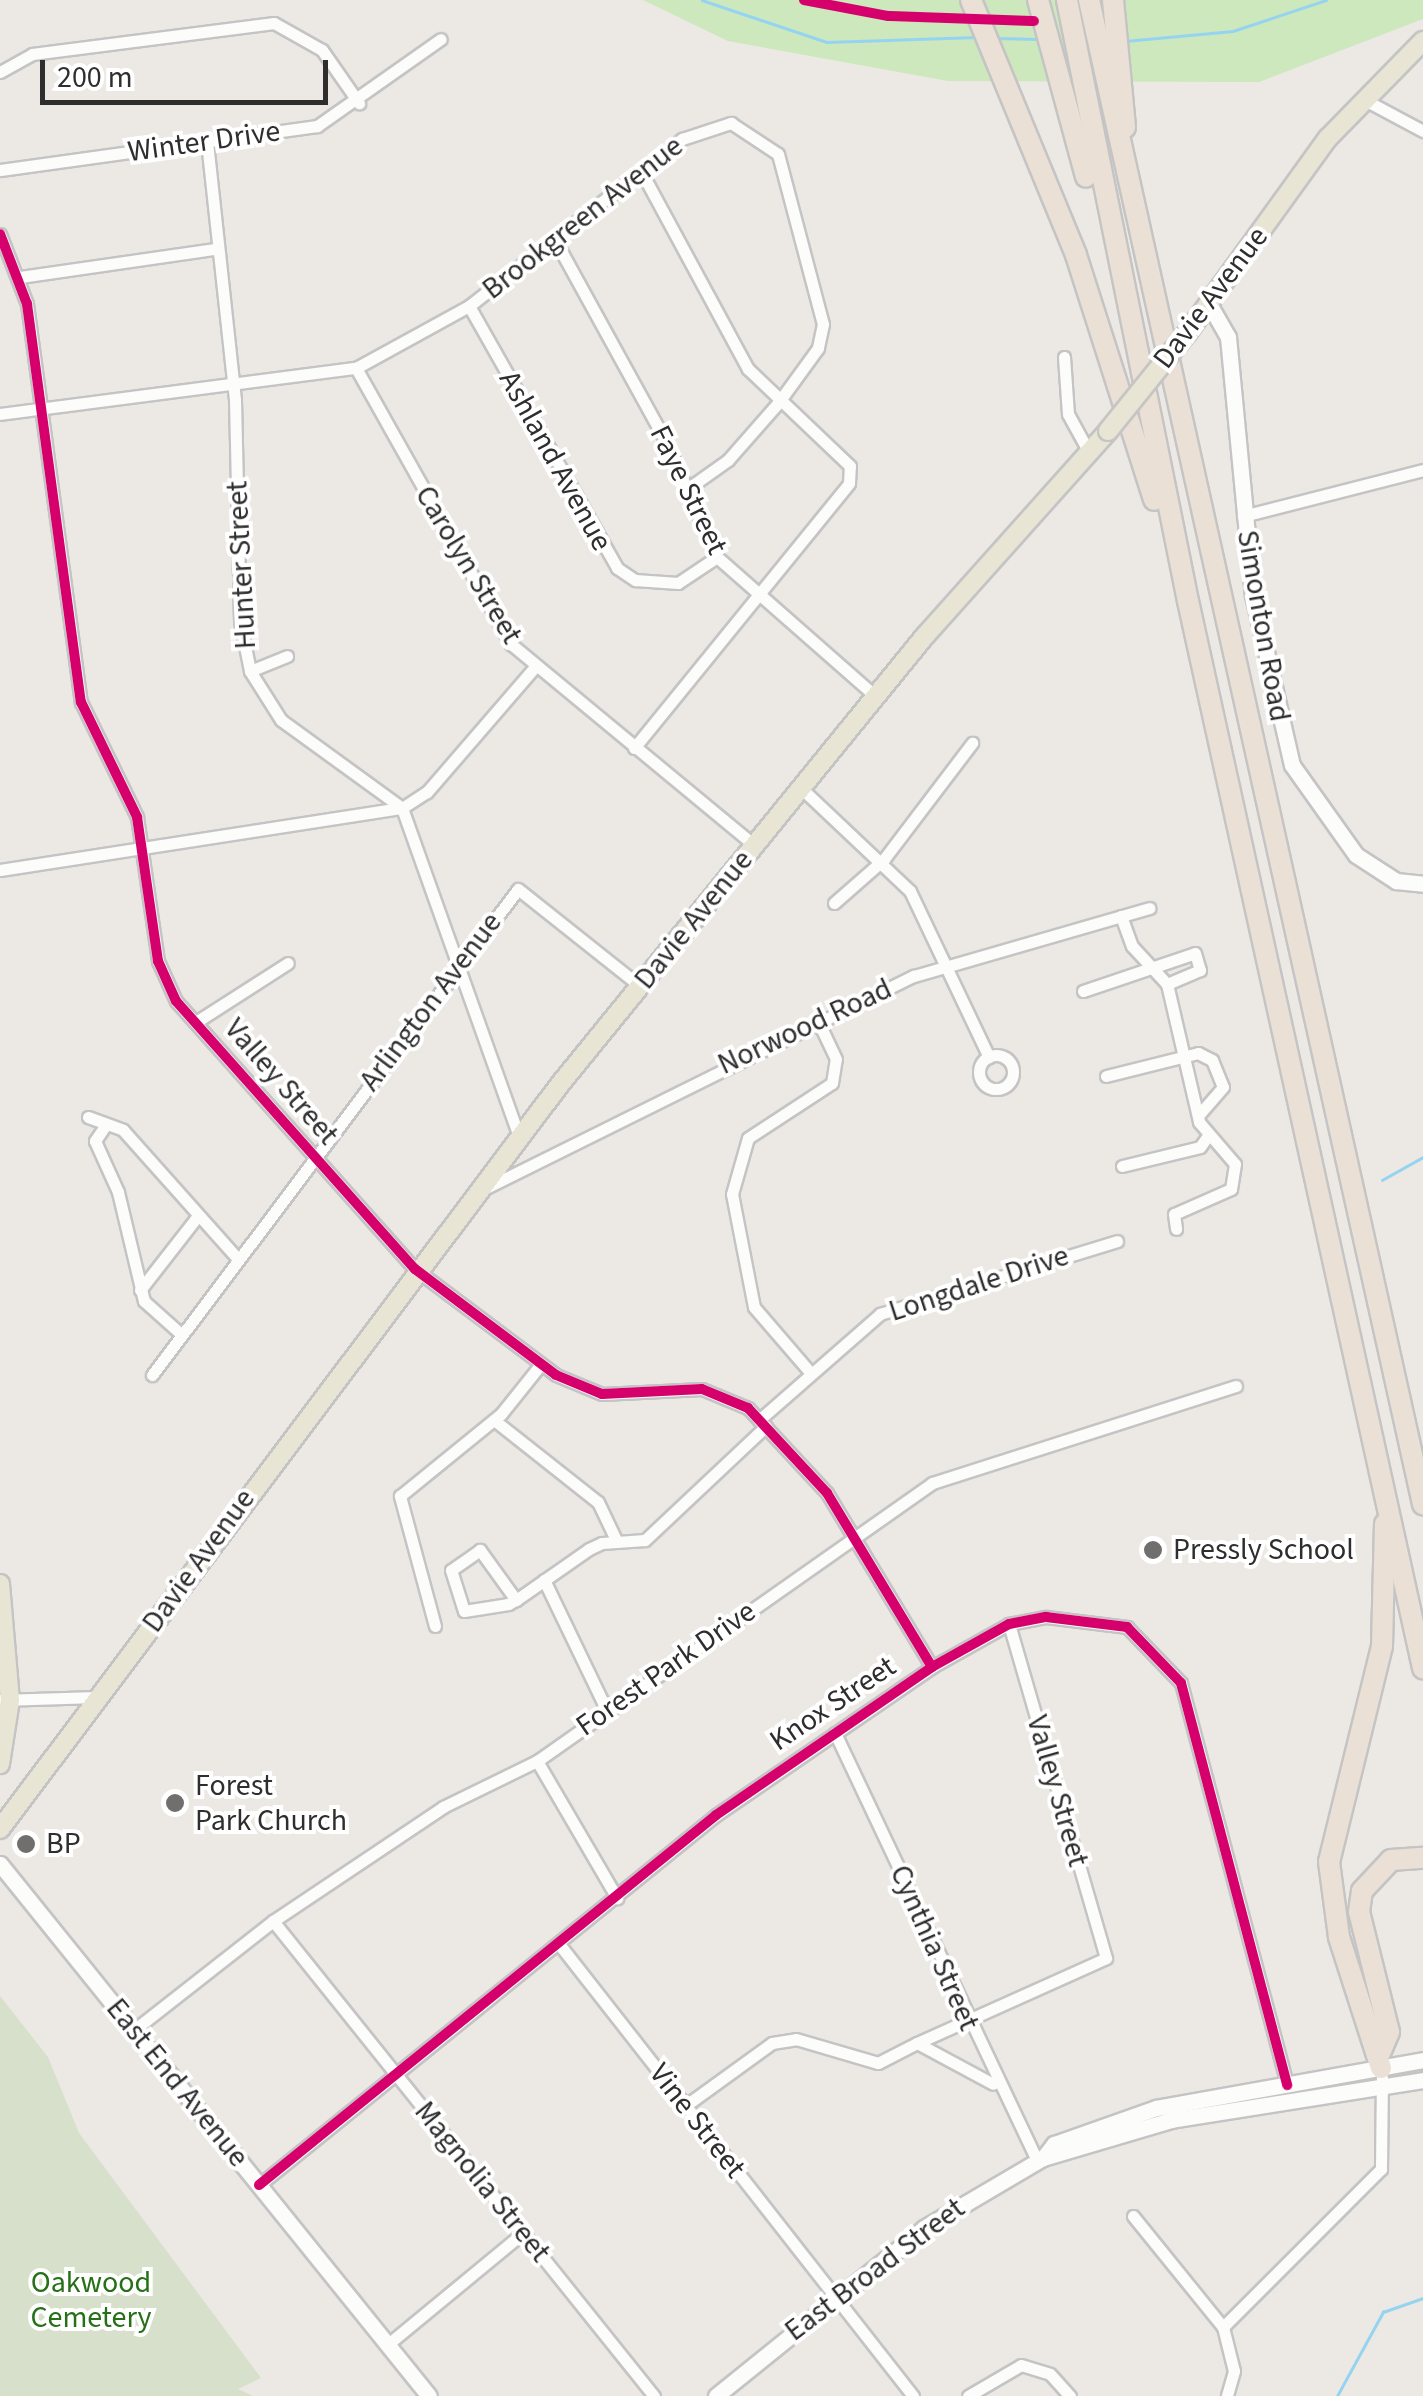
<!DOCTYPE html>
<style>
body{margin:0}
#map{position:relative;width:1423px;height:2396px;overflow:hidden;background:#ece8e4;font-family:"Source Sans 3",sans-serif}
div>[style]{position:absolute}
[style*='--x']{left:calc(var(--x)*1px);top:calc(var(--y)*1px);width:calc(var(--w)*1px);rotate:calc(var(--a)*1deg)}
.green>*{inset:0;background:#cce8bc}
.cemetery>*{inset:0;background:#d7e0cb}
.stream>*{height:2.5px;margin:-1.25px;padding:0 1.25px;transform-origin:1.25px;border-radius:1.25px;background:#95d4f0}
.roads{filter:drop-shadow(2px 0 #c5c4c5) drop-shadow(-2px 0 #c5c4c5) drop-shadow(0 2px #c5c4c5) drop-shadow(0 -2px #c5c4c5)}
.street>*{height:11px;margin:-5.5px;padding:0 5.5px;transform-origin:5.5px;border-radius:5.5px;background:#fcfcfb}
.street>.ring{margin:-5.5px;padding:0;box-sizing:content-box;background:none;border:11px solid #fcfcfb;border-radius:50%}
.secondary>*{height:15px;margin:-7.5px;padding:0 7.5px;transform-origin:7.5px;border-radius:7.5px;background:#fcfcfb}
.primary>*{height:18px;margin:-9px;padding:0 9px;transform-origin:9px;border-radius:9px;background:#e9e5d5}
.highway>*{height:20px;margin:-10px;padding:0 10px;transform-origin:10px;border-radius:10px;background:#eae0d5}
.bridges{filter:drop-shadow(2px 0 #c6c5c4) drop-shadow(-2px 0 #c6c5c4) drop-shadow(0 2px #c6c5c4) drop-shadow(0 -2px #c6c5c4)}
.primary-bridge>*{height:18px;margin:-9px;padding:0 9px;transform-origin:9px;border-radius:9px;background:#e9e5d5}
.cycleway>*{height:10px;margin:-5px;padding:0 5px;transform-origin:5px;border-radius:5px;background:#d6006c}
.dots>*{width:28px;height:28px;translate:-50% -50%;box-sizing:border-box;border:5px solid #fff;border-radius:50%}
span{translate:-50% -50%;white-space:nowrap;text-align:center;line-height:1.15;-webkit-text-stroke:8px #fff;paint-order:stroke}
.street-label{font-size:30px;color:#2e2e2e}
.poi-label{font-size:30px;color:#2e2e2e}
.left{translate:0 -50%;text-align:left}
.park-label{font-size:30px;color:#267118}
.scale{position:absolute;left:40px;top:60px;width:288px;height:45px;box-sizing:border-box;border:5px solid #2e2e2e;border-top:0;padding-left:12px;font-size:30px;line-height:35px;white-space:nowrap;color:#2e2e2e;-webkit-text-stroke:8px #fff;paint-order:stroke}
</style>
<div id="map">
<div class="green">
<i style="clip-path:polygon(643px 0,1423px 0,1423px 19px,1259px 82px,948px 81px,728px 41px)"></i>
</div>
<div class="cemetery">
<i style="clip-path:polygon(0 1996px,48px 2057px,79px 2133px,261px 2378px,238px 2389px,253px 2396px,0 2396px)"></i>
</div>
<div class="stream">
<i style="--x:702;--y:0;--w:132;--a:18.6"></i>
<i style="--x:827;--y:42;--w:150;--a:-1.9"></i>
<i style="--x:995;--y:38;--w:42;--a:1.4"></i>
<i style="--x:1125;--y:41;--w:108;--a:-5.3"></i>
<i style="--x:1233;--y:31;--w:98;--a:-18.4"></i>
<i style="--x:1382;--y:1180;--w:47;--a:-29.3"></i>
<i style="--x:1337;--y:2396;--w:96;--a:-61.3"></i>
<i style="--x:1383;--y:2312;--w:42;--a:-19.3"></i>
</div>
<div class="roads">
<div class="street">
<i style="--x:0;--y:72;--w:37;--a:-29"></i>
<i style="--x:32;--y:54;--w:244;--a:-7.3"></i>
<i style="--x:274;--y:23;--w:55;--a:29.4"></i>
<i style="--x:322;--y:50;--w:65;--a:55.1"></i>
<i style="--x:1363;--y:99;--w:68;--a:28.1"></i>
<i style="--x:207;--y:142;--w:260;--a:83.8"></i>
<i style="--x:235;--y:400;--w:221;--a:88.7"></i>
<i style="--x:240;--y:621;--w:51;--a:78.7"></i>
<i style="--x:250;--y:671;--w:58;--a:57.7"></i>
<i style="--x:281;--y:720;--w:150;--a:36"></i>
<i style="--x:402;--y:808;--w:349;--a:70.4"></i>
<i style="--x:0;--y:170;--w:320;--a:-7.9"></i>
<i style="--x:317;--y:126;--w:151;--a:-35.1"></i>
<i style="--x:0;--y:234;--w:75;--a:68.9"></i>
<i style="--x:27;--y:304;--w:402;--a:82.3"></i>
<i style="--x:81;--y:702;--w:128;--a:64"></i>
<i style="--x:137;--y:817;--w:146;--a:81.7"></i>
<i style="--x:158;--y:961;--w:44;--a:65.8"></i>
<i style="--x:176;--y:1001;--w:359;--a:48.3"></i>
<i style="--x:415;--y:1269;--w:176;--a:36.9"></i>
<i style="--x:556;--y:1375;--w:50;--a:22.4"></i>
<i style="--x:602;--y:1394;--w:100;--a:-2.9"></i>
<i style="--x:702;--y:1389;--w:50;--a:22.4"></i>
<i style="--x:748;--y:1408;--w:116;--a:47.1"></i>
<i style="--x:827;--y:1493;--w:203;--a:58.9"></i>
<i style="--x:555;--y:240;--w:233;--a:61.2"></i>
<i style="--x:667;--y:444;--w:124;--a:66.1"></i>
<i style="--x:717;--y:557;--w:210;--a:41.3"></i>
<i style="--x:20;--y:277;--w:197;--a:-8.2"></i>
<i style="--x:469;--y:306;--w:301;--a:60.5"></i>
<i style="--x:617;--y:568;--w:22;--a:34"></i>
<i style="--x:635;--y:580;--w:43;--a:4"></i>
<i style="--x:678;--y:583;--w:47;--a:-33.7"></i>
<i style="--x:1064;--y:357;--w:57;--a:86"></i>
<i style="--x:1068;--y:414;--w:46;--a:61.2"></i>
<i style="--x:356;--y:368;--w:317;--a:60.7"></i>
<i style="--x:511;--y:644;--w:315;--a:39.6"></i>
<i style="--x:0;--y:414;--w:359;--a:-7.4"></i>
<i style="--x:356;--y:368;--w:129;--a:-28.8"></i>
<i style="--x:469;--y:306;--w:271;--a:-38.1"></i>
<i style="--x:682;--y:139;--w:52;--a:-18.1"></i>
<i style="--x:731;--y:123;--w:56;--a:33.4"></i>
<i style="--x:778;--y:154;--w:176;--a:75.2"></i>
<i style="--x:823;--y:324;--w:25;--a:102"></i>
<i style="--x:818;--y:348;--w:68;--a:126"></i>
<i style="--x:778;--y:403;--w:76;--a:131.3"></i>
<i style="--x:728;--y:460;--w:50;--a:144.7"></i>
<i style="--x:1243;--y:516;--w:186;--a:-14.3"></i>
<i style="--x:250;--y:671;--w:40;--a:-22"></i>
<i style="--x:634;--y:748;--w:341;--a:-50.9"></i>
<i style="--x:849;--y:483;--w:17;--a:-87"></i>
<i style="--x:850;--y:466;--w:141;--a:-136.4"></i>
<i style="--x:748;--y:369;--w:223;--a:-118.4"></i>
<i style="--x:801;--y:788;--w:150;--a:43.4"></i>
<i style="--x:910;--y:891;--w:184;--a:64.6"></i>
<i style="--x:0;--y:870;--w:407;--a:-8.8"></i>
<i style="--x:402;--y:808;--w:30;--a:-33"></i>
<i style="--x:427;--y:792;--w:164;--a:-49.2"></i>
<i style="--x:834;--y:903;--w:67;--a:-41.3"></i>
<i style="--x:884;--y:859;--w:146;--a:-52.8"></i>
<i style="--x:1121;--y:916;--w:32;--a:70"></i>
<i style="--x:1132;--y:946;--w:52;--a:47.4"></i>
<i style="--x:1167;--y:984;--w:142;--a:76.9"></i>
<i style="--x:1199;--y:1122;--w:55;--a:49.4"></i>
<i style="--x:1235;--y:1164;--w:25;--a:99"></i>
<i style="--x:1231;--y:1189;--w:62;--a:156.3"></i>
<i style="--x:1174;--y:1214;--w:15;--a:82"></i>
<i style="--x:1083;--y:991;--w:118;--a:-18.7"></i>
<i style="--x:1195;--y:953;--w:18;--a:74"></i>
<i style="--x:1200;--y:970;--w:36;--a:157"></i>
<i style="--x:196;--y:1022;--w:109;--a:-32.7"></i>
<i class="ring" style="left:979px;top:1055px;width:23px;height:23px"></i>
<i style="--x:1106;--y:1076;--w:95;--a:-14"></i>
<i style="--x:1198;--y:1053;--w:16;--a:27"></i>
<i style="--x:1212;--y:1060;--w:29;--a:68"></i>
<i style="--x:1223;--y:1087;--w:38;--a:131"></i>
<i style="--x:88;--y:1117;--w:37;--a:20"></i>
<i style="--x:123;--y:1130;--w:173;--a:48.3"></i>
<i style="--x:105;--y:1126;--w:18;--a:124"></i>
<i style="--x:95;--y:1141;--w:56;--a:65.7"></i>
<i style="--x:118;--y:1192;--w:112;--a:76.6"></i>
<i style="--x:144;--y:1301;--w:51;--a:41.8"></i>
<i style="--x:1122;--y:1166;--w:80;--a:-13.7"></i>
<i style="--x:1200;--y:1147;--w:12;--a:-55"></i>
<i style="--x:484;--y:1189;--w:480;--a:-26.4"></i>
<i style="--x:914;--y:976;--w:245;--a:-16.1"></i>
<i style="--x:140;--y:1290;--w:93;--a:-52"></i>
<i style="--x:809;--y:1371;--w:84;--a:-130.7"></i>
<i style="--x:754;--y:1307;--w:115;--a:-101"></i>
<i style="--x:732;--y:1194;--w:58;--a:-74.1"></i>
<i style="--x:748;--y:1138;--w:100;--a:-33.2"></i>
<i style="--x:832;--y:1083;--w:24;--a:-81"></i>
<i style="--x:836;--y:1059;--w:44;--a:-115.4"></i>
<i style="--x:152;--y:1375;--w:608;--a:-53.02"></i>
<i style="--x:518;--y:889;--w:156;--a:38.5"></i>
<i style="--x:494;--y:1420;--w:132;--a:38.3"></i>
<i style="--x:598;--y:1502;--w:44;--a:64.6"></i>
<i style="--x:759;--y:1420;--w:161;--a:-41.2"></i>
<i style="--x:880;--y:1314;--w:248;--a:-17.1"></i>
<i style="--x:544;--y:1580;--w:145;--a:64.3"></i>
<i style="--x:516;--y:1600;--w:62;--a:-125.8"></i>
<i style="--x:480;--y:1550;--w:35;--a:145"></i>
<i style="--x:451;--y:1570;--w:43;--a:72.4"></i>
<i style="--x:464;--y:1611;--w:45;--a:-9"></i>
<i style="--x:508;--y:1604;--w:9;--a:-27"></i>
<i style="--x:516;--y:1600;--w:89;--a:-34.9"></i>
<i style="--x:589;--y:1549;--w:14;--a:-25"></i>
<i style="--x:602;--y:1543;--w:43;--a:-4"></i>
<i style="--x:645;--y:1540;--w:166;--a:-43.3"></i>
<i style="--x:435;--y:1626;--w:135;--a:-105.1"></i>
<i style="--x:400;--y:1496;--w:130;--a:-39.1"></i>
<i style="--x:501;--y:1414;--w:64;--a:-51.3"></i>
<i style="--x:0;--y:1700;--w:97;--a:-1.8"></i>
<i style="--x:835;--y:1733;--w:473;--a:64.7"></i>
<i style="--x:537;--y:1761;--w:159;--a:59.7"></i>
<i style="--x:273;--y:1921;--w:609;--a:51.27"></i>
<i style="--x:559;--y:1944;--w:574;--a:51.93"></i>
<i style="--x:134;--y:2030;--w:177;--a:-38.1"></i>
<i style="--x:273;--y:1921;--w:205;--a:-33.8"></i>
<i style="--x:443;--y:1807;--w:105;--a:-26.1"></i>
<i style="--x:537;--y:1761;--w:483;--a:-35.1"></i>
<i style="--x:932;--y:1483;--w:319;--a:-17.7"></i>
<i style="--x:917;--y:2043;--w:207;--a:-24.2"></i>
<i style="--x:1106;--y:1958;--w:348;--a:-106.2"></i>
<i style="--x:685;--y:2106;--w:107;--a:-35.9"></i>
<i style="--x:772;--y:2043;--w:24;--a:-9"></i>
<i style="--x:796;--y:2039;--w:85;--a:16.3"></i>
<i style="--x:878;--y:2063;--w:44;--a:-27.1"></i>
<i style="--x:917;--y:2043;--w:86;--a:28.3"></i>
<i style="--x:259;--y:2185;--w:588;--a:-38.99"></i>
<i style="--x:716;--y:1815;--w:262;--a:-34.4"></i>
<i style="--x:932;--y:1667;--w:88;--a:-29.2"></i>
<i style="--x:1009;--y:1624;--w:38;--a:-11"></i>
<i style="--x:1046;--y:1617;--w:82;--a:7"></i>
<i style="--x:1127;--y:1627;--w:78;--a:46"></i>
<i style="--x:1181;--y:1683;--w:416;--a:75.2"></i>
<i style="--x:1133;--y:2216;--w:143;--a:51"></i>
<i style="--x:1223;--y:2327;--w:45;--a:76"></i>
<i style="--x:1234;--y:2371;--w:26;--a:106"></i>
<i style="--x:1223;--y:2327;--w:223;--a:-45"></i>
<i style="--x:1381;--y:2169;--w:91;--a:-89.4"></i>
<i style="--x:387;--y:2345;--w:176;--a:-39.5"></i>
<i style="--x:968;--y:2396;--w:61;--a:-30.3"></i>
<i style="--x:1021;--y:2365;--w:30;--a:17"></i>
<i style="--x:1050;--y:2374;--w:30;--a:48"></i>
</div>
<div class="secondary">
<i style="--x:1209;--y:304;--w:38;--a:60"></i>
<i style="--x:1228;--y:337;--w:259;--a:84.5"></i>
<i style="--x:1253;--y:595;--w:174;--a:77.1"></i>
<i style="--x:1292;--y:765;--w:110;--a:54.6"></i>
<i style="--x:1356;--y:855;--w:48;--a:33"></i>
<i style="--x:1396;--y:881;--w:27;--a:6"></i>
<i style="--x:0;--y:1864;--w:683;--a:51.12"></i>
<i style="--x:1043;--y:2158;--w:18;--a:-52"></i>
<i style="--x:1054;--y:2144;--w:108;--a:-19.4"></i>
<i style="--x:1156;--y:2108;--w:271;--a:-10.2"></i>
<i style="--x:716;--y:2396;--w:267;--a:-38.9"></i>
<i style="--x:924;--y:2228;--w:138;--a:-30.5"></i>
<i style="--x:1043;--y:2158;--w:134;--a:-16.5"></i>
<i style="--x:1171;--y:2120;--w:255;--a:-9"></i>
</div>
<div class="primary">
<i style="--x:1188;--y:332;--w:239;--a:-54.2"></i>
<i style="--x:1328;--y:138;--w:136;--a:-45.6"></i>
<i style="--x:0;--y:1584;--w:116;--a:85.1"></i>
<i style="--x:10;--y:1700;--w:65;--a:98.9"></i>
<i style="--x:0;--y:1829;--w:933;--a:-53.06"></i>
<i style="--x:561;--y:1083;--w:575;--a:-50.86"></i>
<i style="--x:924;--y:637;--w:276;--a:-48.2"></i>
</div>
<div class="highway">
<i style="--x:971;--y:0;--w:276;--a:67.6"></i>
<i style="--x:1076;--y:255;--w:257;--a:72.3"></i>
<i style="--x:1038;--y:0;--w:183;--a:74.8"></i>
<i style="--x:1067;--y:0;--w:613;--a:78.62"></i>
<i style="--x:1188;--y:601;--w:1093;--a:77.58"></i>
<i style="--x:1089;--y:0;--w:1541;--a:77.48"></i>
<i style="--x:1113;--y:0;--w:128;--a:84.6"></i>
<i style="--x:1380;--y:2053;--w:23;--a:-67"></i>
<i style="--x:1389;--y:2032;--w:124;--a:-104"></i>
<i style="--x:1359;--y:1912;--w:21;--a:-82"></i>
<i style="--x:1362;--y:1891;--w:42;--a:-46.9"></i>
<i style="--x:1391;--y:1860;--w:32;--a:-4"></i>
<i style="--x:1381;--y:2068;--w:138;--a:-107.8"></i>
<i style="--x:1339;--y:1937;--w:76;--a:-97.6"></i>
<i style="--x:1329;--y:1862;--w:222;--a:-76.2"></i>
<i style="--x:1382;--y:1646;--w:122;--a:-88.6"></i>
</div>
</div>
<div class="bridges">
<div class="primary-bridge">
<i style="--x:1108;--y:431;--w:127;--a:-51.1"></i>
</div>
</div>
<div class="cycleway">
<i style="--x:804;--y:0;--w:86;--a:10.8"></i>
<i style="--x:888;--y:16;--w:146;--a:2"></i>
<i style="--x:0;--y:234;--w:75;--a:68.9"></i>
<i style="--x:27;--y:304;--w:402;--a:82.3"></i>
<i style="--x:81;--y:702;--w:128;--a:64"></i>
<i style="--x:137;--y:817;--w:146;--a:81.7"></i>
<i style="--x:158;--y:961;--w:44;--a:65.8"></i>
<i style="--x:176;--y:1001;--w:359;--a:48.3"></i>
<i style="--x:415;--y:1269;--w:176;--a:36.9"></i>
<i style="--x:556;--y:1375;--w:50;--a:22.4"></i>
<i style="--x:602;--y:1394;--w:100;--a:-2.9"></i>
<i style="--x:702;--y:1389;--w:50;--a:22.4"></i>
<i style="--x:748;--y:1408;--w:116;--a:47.1"></i>
<i style="--x:827;--y:1493;--w:203;--a:58.9"></i>
<i style="--x:259;--y:2185;--w:588;--a:-38.99"></i>
<i style="--x:716;--y:1815;--w:262;--a:-34.4"></i>
<i style="--x:932;--y:1667;--w:88;--a:-29.2"></i>
<i style="--x:1009;--y:1624;--w:38;--a:-11"></i>
<i style="--x:1046;--y:1617;--w:82;--a:7"></i>
<i style="--x:1127;--y:1627;--w:78;--a:46"></i>
<i style="--x:1181;--y:1683;--w:416;--a:75.2"></i>
</div>
<div class="dots">
<i style="left:1153px;top:1550px;background:#706f6e"></i>
<i style="left:175px;top:1803px;background:#706f6e"></i>
<i style="left:26px;top:1844px;background:#706f6e"></i>
</div>
<div class="street-label">
<span style="left:204px;top:142px;rotate:-8deg">Winter Drive</span>
<span style="left:583px;top:218px;rotate:-38deg">Brookgreen Avenue</span>
<span style="left:1211px;top:298px;rotate:-53deg">Davie Avenue</span>
<span style="left:555px;top:461px;rotate:61deg">Ashland Avenue</span>
<span style="left:688px;top:490px;rotate:64deg">Faye Street</span>
<span style="left:242px;top:565px;rotate:-93deg">Hunter Street</span>
<span style="left:468px;top:565px;rotate:59deg">Carolyn Street</span>
<span style="left:1263px;top:626px;rotate:80deg">Simonton Road</span>
<span style="left:694px;top:920px;rotate:-51deg">Davie Avenue</span>
<span style="left:431px;top:1002px;rotate:-53deg">Arlington Avenue</span>
<span style="left:805px;top:1027px;rotate:-25deg">Norwood Road</span>
<span style="left:281px;top:1082px;rotate:49deg">Valley Street</span>
<span style="left:979px;top:1284px;rotate:-18deg">Longdale Drive</span>
<span style="left:199px;top:1561px;rotate:-54deg">Davie Avenue</span>
<span style="left:666px;top:1669px;rotate:-35deg">Forest Park Drive</span>
<span style="left:833px;top:1704px;rotate:-34deg">Knox Street</span>
<span style="left:1057px;top:1791px;rotate:74deg">Valley Street</span>
<span style="left:934px;top:1948px;rotate:66deg">Cynthia Street</span>
<span style="left:177px;top:2083px;rotate:51deg">East End Avenue</span>
<span style="left:697px;top:2121px;rotate:52deg">Vine Street</span>
<span style="left:482px;top:2182px;rotate:51deg">Magnolia Street</span>
<span style="left:875px;top:2270px;rotate:-37deg">East Broad Street</span>
</div>
<div class="poi-label">
<span class="left" style="left:1173px;top:1550px">Pressly School</span>
<span class="left" style="left:195px;top:1803px">Forest<br>Park Church</span>
<span class="left" style="left:46px;top:1844px">BP</span>
</div>
<div class="park-label">
<span style="left:91px;top:2300px">Oakwood<br>Cemetery</span>
</div>
<div class="scale">200 m</div>
</div>
